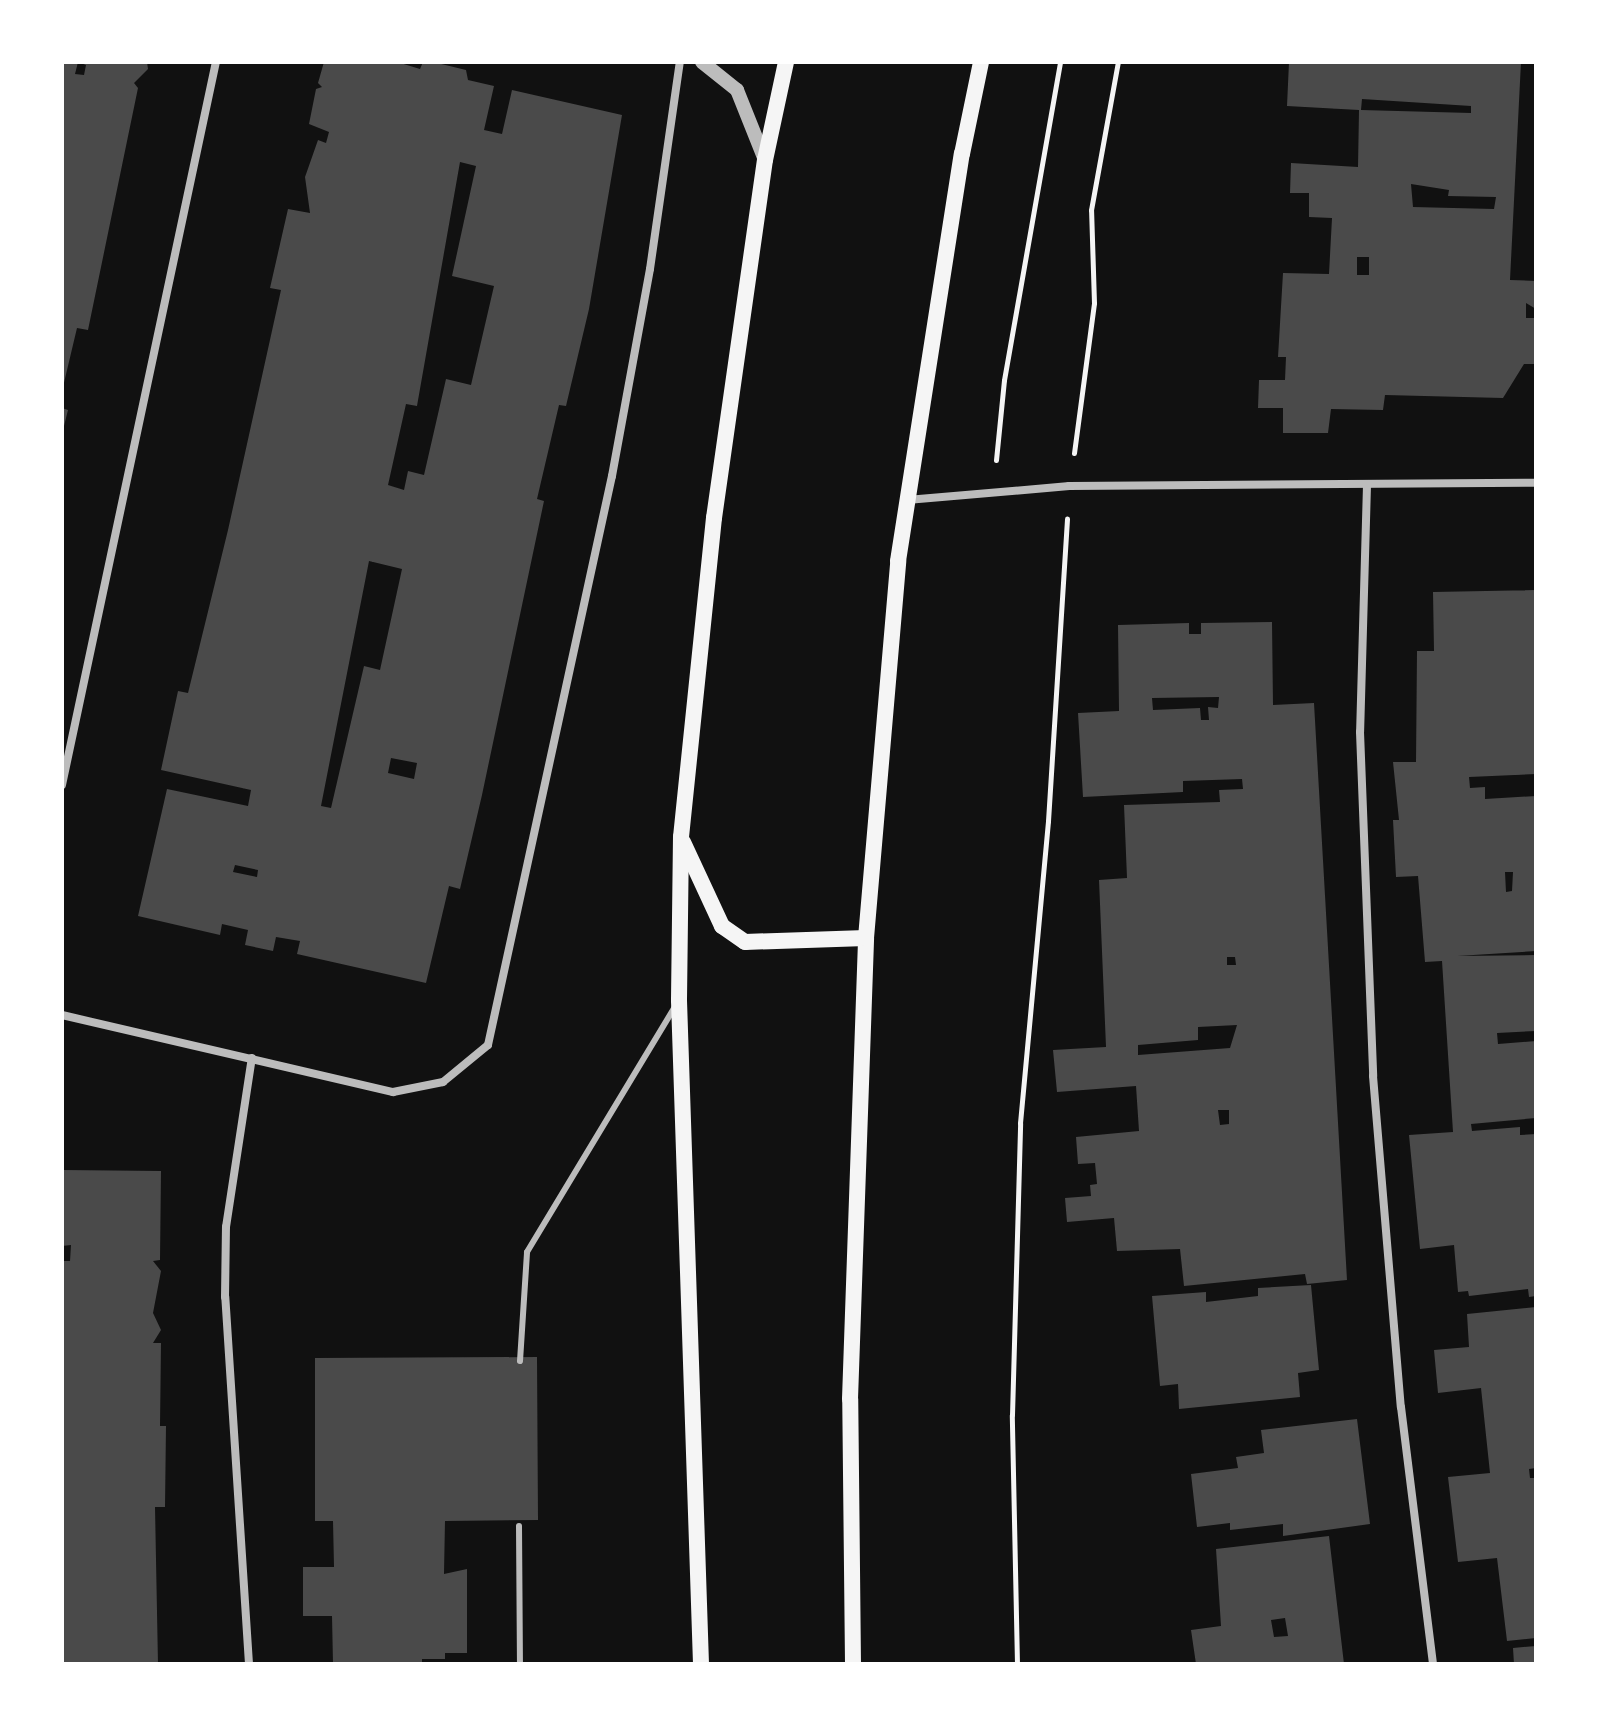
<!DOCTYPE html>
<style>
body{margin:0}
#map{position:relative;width:1598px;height:1726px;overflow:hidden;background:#111;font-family:Jost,sans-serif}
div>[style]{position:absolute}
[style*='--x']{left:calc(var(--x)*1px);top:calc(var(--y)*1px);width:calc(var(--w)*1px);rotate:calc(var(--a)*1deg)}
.building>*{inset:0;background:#4a4a4a}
.path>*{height:5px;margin:-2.5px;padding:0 2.5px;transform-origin:2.5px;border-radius:2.5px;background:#f5f5f5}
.service>*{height:6px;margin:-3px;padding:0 3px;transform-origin:3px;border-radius:3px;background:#bcbcbc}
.minor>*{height:8px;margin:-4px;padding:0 4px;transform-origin:4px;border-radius:4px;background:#bcbcbc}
.tertiary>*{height:14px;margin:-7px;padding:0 7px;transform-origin:7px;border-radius:7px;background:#bcbcbc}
.secondary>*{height:16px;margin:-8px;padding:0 8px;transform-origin:8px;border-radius:8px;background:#f5f5f5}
span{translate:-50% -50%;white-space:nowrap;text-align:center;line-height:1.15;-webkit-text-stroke:7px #fff;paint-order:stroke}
.frame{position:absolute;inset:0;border:64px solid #fff;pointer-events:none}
</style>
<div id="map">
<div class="building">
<i style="clip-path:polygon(62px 62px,78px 62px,75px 74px,84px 75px,86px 65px,78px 62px,147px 62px,148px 69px,134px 83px,138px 88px,88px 330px,77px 328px,63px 387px)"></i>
<i style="clip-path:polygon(evenodd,324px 62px,397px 62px,420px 69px,423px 62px,433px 62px,466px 70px,468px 80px,494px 86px,484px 130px,502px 134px,512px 90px,622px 115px,589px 309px,566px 406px,559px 405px,537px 499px,544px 501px,482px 795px,460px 889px,449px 886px,426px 983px,297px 954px,300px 941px,276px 937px,273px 951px,245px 945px,248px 930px,222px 924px,220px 935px,138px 916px,167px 789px,248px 806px,251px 790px,161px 770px,178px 691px,188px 693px,228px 530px,281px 290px,270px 288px,288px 209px,310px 213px,305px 177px,318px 140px,326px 143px,329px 132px,309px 124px,316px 89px,322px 87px,318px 83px,324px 62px,460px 162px,476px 166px,452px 276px,494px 286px,471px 385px,446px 379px,424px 475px,408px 471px,404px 490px,388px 485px,406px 404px,417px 406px,460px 162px,324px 62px,369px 561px,402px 569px,380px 670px,364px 666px,331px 808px,321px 806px,369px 561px,324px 62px,391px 758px,417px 763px,414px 779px,388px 773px,391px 758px,324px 62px,235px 865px,258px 870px,257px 877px,233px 872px,235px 865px)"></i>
<i style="clip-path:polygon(evenodd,1289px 62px,1521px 62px,1510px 280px,1536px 281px,1536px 309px,1526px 303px,1526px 318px,1536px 318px,1536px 364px,1524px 364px,1503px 398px,1385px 395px,1383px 410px,1331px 409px,1328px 433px,1283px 433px,1283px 408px,1258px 408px,1259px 380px,1285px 380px,1286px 357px,1278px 357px,1283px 273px,1329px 274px,1332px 218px,1309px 217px,1309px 193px,1290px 193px,1291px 163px,1358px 167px,1359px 110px,1287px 106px,1289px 62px,1362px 99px,1471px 106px,1471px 113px,1361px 110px,1362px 99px,1289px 62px,1411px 184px,1449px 190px,1448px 196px,1496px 197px,1494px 209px,1413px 207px,1411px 184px,1289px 62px,1357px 257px,1369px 257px,1369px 275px,1357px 275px,1357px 257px)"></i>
<i style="clip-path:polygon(62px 408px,68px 410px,63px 430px,62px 429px)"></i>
<i style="clip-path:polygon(evenodd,1536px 590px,1536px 774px,1469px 777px,1470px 788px,1485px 787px,1485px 799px,1536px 796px,1536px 951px,1457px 956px,1536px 955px,1536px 1031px,1497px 1033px,1498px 1044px,1536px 1041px,1536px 1118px,1471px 1124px,1472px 1131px,1520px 1127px,1520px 1135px,1536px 1134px,1536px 1296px,1529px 1297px,1528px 1289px,1469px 1296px,1468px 1291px,1458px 1292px,1454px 1245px,1420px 1249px,1409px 1135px,1453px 1132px,1451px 1101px,1442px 961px,1425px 962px,1418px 876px,1396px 877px,1393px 820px,1399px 820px,1393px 762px,1416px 762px,1417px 651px,1434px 651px,1433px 592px,1536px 590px,1505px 872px,1513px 872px,1512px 891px,1506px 892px,1505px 872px)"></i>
<i style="clip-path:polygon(evenodd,1272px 622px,1273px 705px,1314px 703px,1347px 1280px,1307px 1284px,1305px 1274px,1184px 1286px,1180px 1249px,1117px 1251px,1114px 1218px,1067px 1222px,1065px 1198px,1091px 1196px,1090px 1185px,1097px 1184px,1095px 1163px,1078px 1164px,1076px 1137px,1139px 1131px,1136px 1086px,1057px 1092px,1053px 1050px,1106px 1047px,1099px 880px,1127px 878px,1124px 805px,1220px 802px,1219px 790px,1243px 789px,1242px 779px,1183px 781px,1183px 792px,1083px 797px,1078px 713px,1119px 711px,1118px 625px,1189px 623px,1189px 634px,1201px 634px,1201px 623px,1272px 622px,1219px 697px,1218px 708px,1208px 707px,1209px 720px,1201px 720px,1200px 708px,1153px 710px,1152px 698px,1219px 697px,1272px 622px,1227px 957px,1235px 957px,1236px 965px,1227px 965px,1227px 957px,1272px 622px,1237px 1025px,1230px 1048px,1138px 1055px,1138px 1045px,1198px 1040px,1198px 1027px,1237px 1025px,1272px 622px,1218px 1110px,1229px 1110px,1229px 1124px,1220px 1125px,1218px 1110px)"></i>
<i style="clip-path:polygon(62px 1170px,161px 1171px,160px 1260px,153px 1261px,161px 1271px,153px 1313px,161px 1330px,153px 1343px,161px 1343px,160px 1426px,166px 1426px,165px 1507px,155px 1507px,158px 1664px,62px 1664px,62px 1261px,70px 1261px,71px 1245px,62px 1246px)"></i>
<i style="clip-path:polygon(1311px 1285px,1319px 1370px,1298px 1373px,1300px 1397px,1179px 1409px,1178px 1384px,1160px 1386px,1152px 1296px,1206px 1292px,1206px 1302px,1258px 1296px,1258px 1288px)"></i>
<i style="clip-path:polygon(1536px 1307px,1536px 1468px,1529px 1469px,1530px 1478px,1536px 1478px,1536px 1638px,1507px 1641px,1497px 1558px,1458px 1562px,1448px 1477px,1490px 1473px,1481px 1388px,1438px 1393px,1434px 1350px,1469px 1347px,1467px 1314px)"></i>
<i style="clip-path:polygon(537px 1357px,538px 1520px,445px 1521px,444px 1574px,467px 1569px,467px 1653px,445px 1653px,445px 1659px,422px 1659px,422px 1664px,333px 1664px,332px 1616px,303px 1616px,303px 1567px,334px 1567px,333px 1521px,315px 1521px,315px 1358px)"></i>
<i style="clip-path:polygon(1357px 1419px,1370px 1524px,1283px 1536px,1283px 1524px,1230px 1530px,1230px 1523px,1197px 1527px,1191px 1474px,1238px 1468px,1236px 1457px,1264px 1453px,1261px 1430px)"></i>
<i style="clip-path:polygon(evenodd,1329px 1536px,1344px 1664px,1196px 1664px,1191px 1630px,1221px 1626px,1216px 1549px,1329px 1536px,1285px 1618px,1288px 1636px,1274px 1637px,1271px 1620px,1285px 1618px)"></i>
<i style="clip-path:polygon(1536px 1646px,1536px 1664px,1514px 1664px,1513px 1648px)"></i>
</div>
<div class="path">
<i style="--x:1074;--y:453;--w:151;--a:-82.4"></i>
<i style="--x:1094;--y:303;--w:93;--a:-91.8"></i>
<i style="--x:1091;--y:210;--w:150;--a:-79.7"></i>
<i style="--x:996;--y:460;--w:80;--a:-84.3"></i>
<i style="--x:1004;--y:380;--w:323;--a:-80"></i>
<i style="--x:1017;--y:1664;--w:249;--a:-91.2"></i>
<i style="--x:1012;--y:1415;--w:292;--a:-88.4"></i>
<i style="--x:1020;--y:1123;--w:303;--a:-84.7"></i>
<i style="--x:1048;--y:821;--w:303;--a:-86.4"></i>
</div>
<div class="service">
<i style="--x:520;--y:1361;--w:109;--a:-86.3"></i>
<i style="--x:527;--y:1252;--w:286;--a:-58.9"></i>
<i style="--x:519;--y:1526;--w:138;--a:89.6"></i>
</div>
<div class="minor">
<i style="--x:1367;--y:485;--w:247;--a:91.6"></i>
<i style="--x:1360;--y:732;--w:344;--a:87.8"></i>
<i style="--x:1373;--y:1076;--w:332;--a:85.2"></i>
<i style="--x:1401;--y:1407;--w:259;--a:82.9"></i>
<i style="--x:907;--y:500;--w:163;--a:-4.9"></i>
<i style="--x:1069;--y:486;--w:467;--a:-0.4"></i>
<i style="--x:62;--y:785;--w:739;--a:-77.98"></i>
<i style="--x:62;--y:1015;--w:340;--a:13.1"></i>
<i style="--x:393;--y:1092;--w:51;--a:-11.3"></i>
<i style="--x:443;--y:1082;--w:58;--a:-39.4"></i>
<i style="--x:488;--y:1045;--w:582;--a:-77.71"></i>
<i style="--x:612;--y:476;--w:210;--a:-79.6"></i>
<i style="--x:650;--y:269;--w:209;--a:-81.8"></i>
<i style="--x:249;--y:1664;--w:368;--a:-93.7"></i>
<i style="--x:225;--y:1297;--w:70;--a:-89.2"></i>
<i style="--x:226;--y:1227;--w:171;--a:-81.3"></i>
</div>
<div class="tertiary">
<i style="--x:702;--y:62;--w:45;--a:38.7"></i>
<i style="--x:737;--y:90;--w:75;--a:68.2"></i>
</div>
<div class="secondary">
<i style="--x:683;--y:842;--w:93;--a:65.1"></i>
<i style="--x:722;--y:926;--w:28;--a:35"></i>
<i style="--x:745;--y:942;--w:121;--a:-1.9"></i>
<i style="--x:701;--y:1664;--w:664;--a:-91.9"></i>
<i style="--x:679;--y:1000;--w:163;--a:-89.3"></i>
<i style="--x:681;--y:837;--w:321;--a:-84.1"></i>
<i style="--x:714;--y:518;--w:362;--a:-81.9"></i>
<i style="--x:765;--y:160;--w:100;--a:-77.9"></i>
<i style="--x:853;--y:1664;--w:265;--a:-90.6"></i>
<i style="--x:850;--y:1399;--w:461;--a:-88"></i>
<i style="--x:866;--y:938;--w:378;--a:-85.1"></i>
<i style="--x:898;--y:561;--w:412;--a:-81.1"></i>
<i style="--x:962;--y:154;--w:94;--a:-78.3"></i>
</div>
<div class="frame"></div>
</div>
